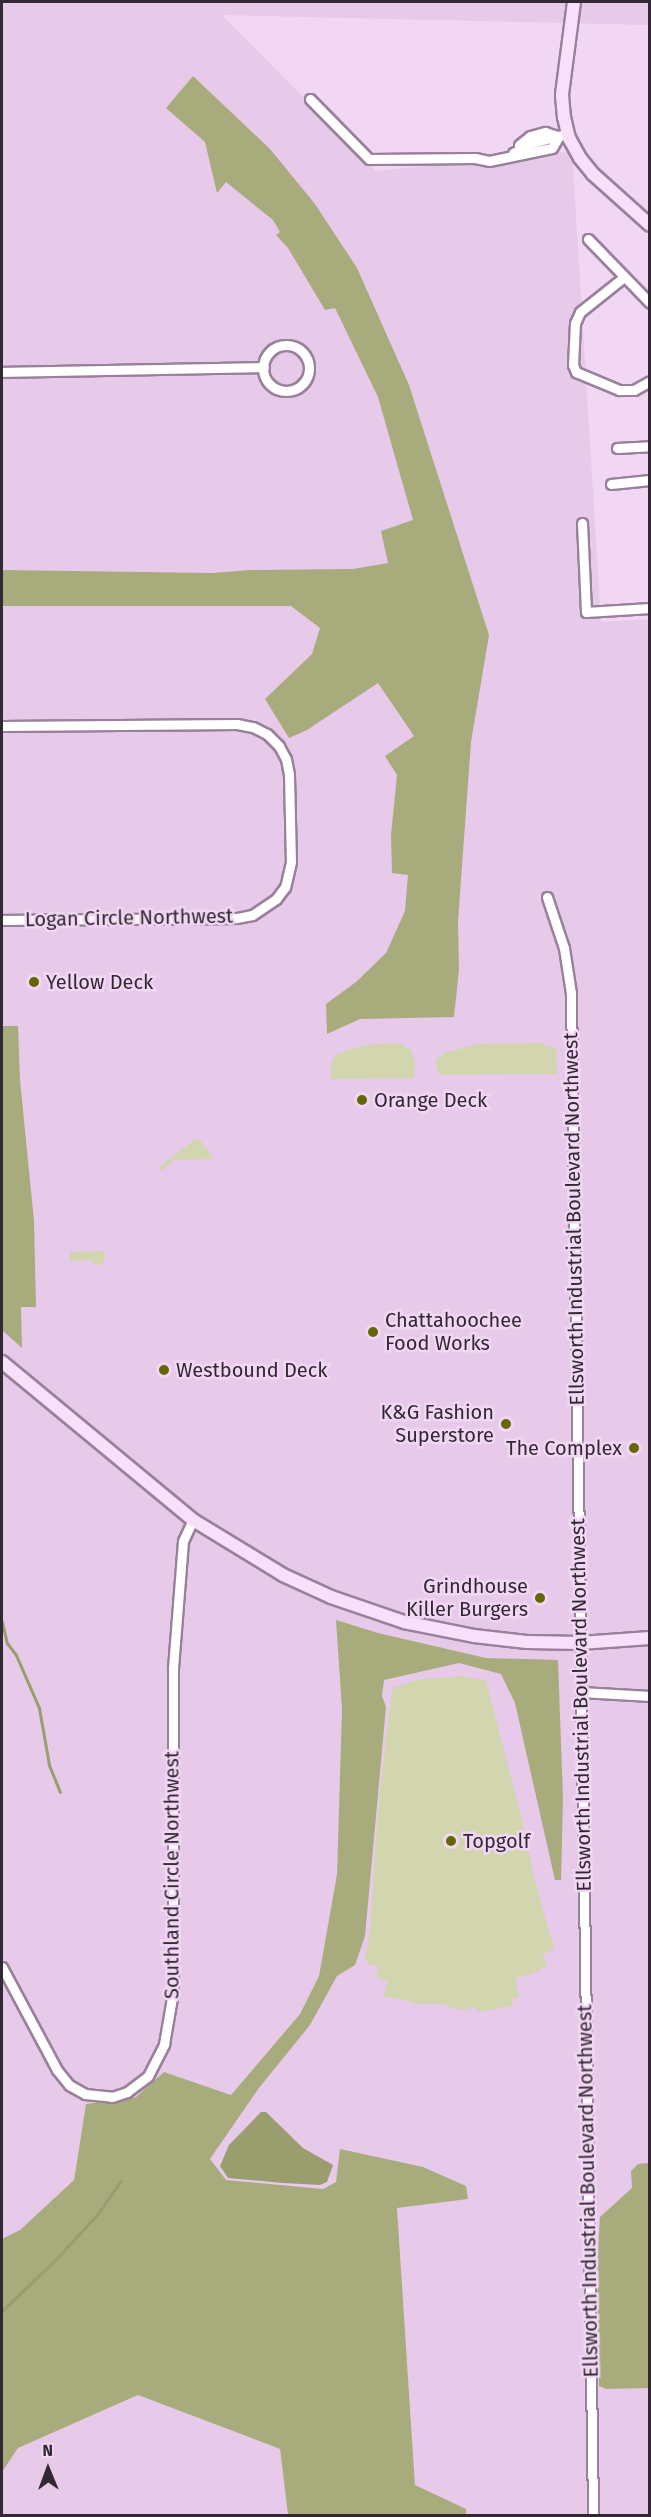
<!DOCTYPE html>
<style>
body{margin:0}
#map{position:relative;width:651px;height:2517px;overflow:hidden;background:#f1d7f4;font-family:"Fira Sans",sans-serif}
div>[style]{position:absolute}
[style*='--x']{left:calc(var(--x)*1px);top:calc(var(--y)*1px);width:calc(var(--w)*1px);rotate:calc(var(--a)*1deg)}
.built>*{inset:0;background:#e7c9ea}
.green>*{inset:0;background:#d2d6af}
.forest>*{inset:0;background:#a8ac7d}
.water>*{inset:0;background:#9a9e6f}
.stream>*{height:3px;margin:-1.5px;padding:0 1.5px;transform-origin:1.5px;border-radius:1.5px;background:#9a9e6f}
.roads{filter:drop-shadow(2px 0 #99819b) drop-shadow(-2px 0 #99819b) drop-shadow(0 2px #99819b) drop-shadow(0 -2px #99819b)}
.street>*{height:9px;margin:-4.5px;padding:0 4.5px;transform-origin:4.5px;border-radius:4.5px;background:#fff}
.street>.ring{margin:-4.5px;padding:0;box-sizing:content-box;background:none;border:9px solid #fff;border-radius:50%}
.secondary>*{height:12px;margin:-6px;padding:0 6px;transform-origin:6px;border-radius:6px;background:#f8e0fa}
.dots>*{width:16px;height:16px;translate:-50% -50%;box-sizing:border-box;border:3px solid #f1d7f4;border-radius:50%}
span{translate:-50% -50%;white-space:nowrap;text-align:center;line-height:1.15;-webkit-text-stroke:5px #f1d7f4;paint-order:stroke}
.street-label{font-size:20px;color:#322833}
.poi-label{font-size:20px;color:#322833}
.left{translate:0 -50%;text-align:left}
.right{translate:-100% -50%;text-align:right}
.frame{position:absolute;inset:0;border:3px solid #322833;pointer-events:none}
.north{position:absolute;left:18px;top:2439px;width:60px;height:60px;-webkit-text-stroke:4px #f1d7f4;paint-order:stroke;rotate:359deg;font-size:16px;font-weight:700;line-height:24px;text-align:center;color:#322833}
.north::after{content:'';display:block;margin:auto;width:21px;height:27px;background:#322833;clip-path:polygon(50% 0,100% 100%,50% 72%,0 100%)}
</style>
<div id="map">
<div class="built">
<i style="clip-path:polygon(2px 2px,649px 2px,649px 25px,222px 15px,376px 171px,572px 151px,601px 622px,650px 619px,649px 2515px,466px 2515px,465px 2509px,415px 2485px,397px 2208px,467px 2199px,340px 2150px,336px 2182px,323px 2189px,225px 2180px,210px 2159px,259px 2088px,310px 2025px,337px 1976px,342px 1709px,337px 1874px,319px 1976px,300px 2014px,231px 2095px,164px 2072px,136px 2097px,86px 2104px,74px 2180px,19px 2231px,2px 2239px)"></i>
<i style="clip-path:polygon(138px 2395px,280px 2449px,288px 2515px,2px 2516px,2px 2472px,18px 2448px)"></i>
</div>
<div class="green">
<i style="clip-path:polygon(398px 1043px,411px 1050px,415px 1062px,414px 1078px,331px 1079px,331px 1064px,336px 1054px,365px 1045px)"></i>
<i style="clip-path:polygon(543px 1043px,547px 1047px,556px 1048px,557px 1074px,446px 1075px,440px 1075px,437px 1070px,436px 1060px,444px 1053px,478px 1044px)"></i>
<i style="clip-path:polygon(196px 1139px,200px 1140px,214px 1159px,173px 1160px,162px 1171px,159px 1167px)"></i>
<i style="clip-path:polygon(104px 1251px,105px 1260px,99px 1266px,89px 1260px,70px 1261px,70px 1252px)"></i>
<i style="clip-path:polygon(462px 1676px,486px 1681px,523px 1824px,533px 1873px,554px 1949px,542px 1955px,548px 1965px,531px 1974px,515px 1978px,519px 1997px,512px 1999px,513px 2006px,479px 2012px,476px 2006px,465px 2010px,447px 2007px,446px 2004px,414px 2004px,413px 2002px,383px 1996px,388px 1982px,376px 1977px,379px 1967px,368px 1964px,365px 1959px,370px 1932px,378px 1810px,392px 1688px,416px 1680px)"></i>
</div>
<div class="forest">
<i style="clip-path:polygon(193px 76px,270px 149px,315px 204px,357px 268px,409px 385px,489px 635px,471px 742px,458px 921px,459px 970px,454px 1017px,360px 1019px,327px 1034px,326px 1004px,356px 982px,386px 953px,405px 911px,408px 875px,392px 873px,391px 835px,397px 775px,385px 756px,414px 736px,378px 683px,307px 730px,289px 738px,265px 699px,312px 654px,320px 628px,291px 606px,2px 606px,2px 570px,213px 573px,250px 570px,353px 569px,388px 563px,381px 531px,413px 520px,378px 397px,335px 308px,325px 310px,288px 248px,276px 235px,280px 232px,273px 220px,226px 182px,217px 193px,205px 142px,166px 108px)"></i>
<i style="clip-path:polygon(2px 1026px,18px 1026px,20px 1080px,34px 1221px,36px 1307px,21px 1307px,22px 1348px,2px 1330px)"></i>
<i style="clip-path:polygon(336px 1620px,378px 1633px,486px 1658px,558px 1660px,563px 1799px,561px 1880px,555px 1880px,515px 1703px,501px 1674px,459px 1663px,384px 1680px,382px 1696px,386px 1707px,365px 1936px,355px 1965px,337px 1976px,310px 2025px,259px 2088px,210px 2159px,226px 2180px,323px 2189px,336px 2182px,340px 2149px,423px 2167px,466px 2186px,468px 2199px,397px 2208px,415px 2485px,466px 2509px,466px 2515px,288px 2515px,280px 2449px,138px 2395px,18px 2448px,2px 2472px,2px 2239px,20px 2230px,74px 2180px,86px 2104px,136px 2097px,164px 2072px,231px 2095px,300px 2014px,319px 1976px,337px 1874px,342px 1709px)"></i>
<i style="clip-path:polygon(649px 2163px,649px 2388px,606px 2389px,599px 2386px,597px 2267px,600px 2217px,632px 2188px,631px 2171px,638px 2164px)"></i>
</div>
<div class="water">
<i style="clip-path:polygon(261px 2112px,266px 2112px,303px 2148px,333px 2165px,327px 2182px,320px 2185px,283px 2183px,228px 2178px,220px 2166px,229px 2145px)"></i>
</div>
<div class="stream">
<i style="--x:2;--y:1622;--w:22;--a:77"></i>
<i style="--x:7;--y:1643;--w:15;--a:53"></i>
<i style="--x:16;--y:1655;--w:58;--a:66.5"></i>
<i style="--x:39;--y:1708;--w:58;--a:80"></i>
<i style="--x:49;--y:1765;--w:29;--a:68"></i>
<i style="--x:2;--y:2311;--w:75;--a:-43.9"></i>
<i style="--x:56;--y:2259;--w:59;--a:-47.1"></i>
<i style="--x:96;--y:2216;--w:43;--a:-54.5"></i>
</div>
<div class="roads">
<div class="street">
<i style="--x:310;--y:99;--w:84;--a:45.5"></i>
<i style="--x:369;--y:159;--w:106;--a:-0.5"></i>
<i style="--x:475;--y:158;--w:14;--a:12"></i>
<i style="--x:489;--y:161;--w:64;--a:-11.7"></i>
<i style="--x:552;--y:148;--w:14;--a:-60"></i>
<i style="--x:519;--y:145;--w:14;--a:-39"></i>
<i style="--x:530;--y:136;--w:16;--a:-15"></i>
<i style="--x:545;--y:132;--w:13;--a:18"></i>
<i style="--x:513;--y:153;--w:21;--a:-28"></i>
<i style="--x:532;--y:143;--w:31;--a:-15"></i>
<i style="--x:588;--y:239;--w:89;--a:45.9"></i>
<i style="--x:624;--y:277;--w:56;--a:141.5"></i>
<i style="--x:580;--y:312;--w:12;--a:114"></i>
<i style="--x:575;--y:323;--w:42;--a:92.7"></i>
<i style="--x:573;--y:365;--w:8;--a:67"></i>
<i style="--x:576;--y:372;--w:47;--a:22.7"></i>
<i style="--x:619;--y:390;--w:15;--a:0"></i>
<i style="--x:634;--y:390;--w:18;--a:-29"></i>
<i class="ring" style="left:263px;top:345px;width:37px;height:37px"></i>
<i style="--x:2;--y:372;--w:262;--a:-1.1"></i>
<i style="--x:617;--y:448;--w:33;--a:-3"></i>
<i style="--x:611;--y:484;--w:39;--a:-6"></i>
<i style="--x:582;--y:523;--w:89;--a:87.4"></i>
<i style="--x:586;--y:612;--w:64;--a:-3.6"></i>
<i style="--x:2;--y:726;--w:235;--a:-0.5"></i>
<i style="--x:237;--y:724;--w:16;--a:11"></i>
<i style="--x:253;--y:727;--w:16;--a:27"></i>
<i style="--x:267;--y:734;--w:17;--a:45"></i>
<i style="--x:279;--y:746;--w:15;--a:62"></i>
<i style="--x:286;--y:759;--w:16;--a:79"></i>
<i style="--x:289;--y:775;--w:87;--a:88.7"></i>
<i style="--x:291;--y:862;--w:26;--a:103"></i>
<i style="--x:285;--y:887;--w:15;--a:127"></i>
<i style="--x:276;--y:899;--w:29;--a:146"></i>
<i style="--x:252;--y:915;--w:16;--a:169"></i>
<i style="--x:236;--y:918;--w:234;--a:179.5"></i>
<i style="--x:547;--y:897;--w:54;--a:71.6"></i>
<i style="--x:564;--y:948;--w:46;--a:81.2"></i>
<i style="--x:571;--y:993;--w:1523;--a:89.17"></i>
<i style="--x:581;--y:1692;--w:69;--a:3.3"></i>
<i style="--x:2;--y:1967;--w:117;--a:61.9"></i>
<i style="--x:57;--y:2070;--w:19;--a:51"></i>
<i style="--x:69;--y:2085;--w:18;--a:29"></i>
<i style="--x:85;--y:2094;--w:27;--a:6"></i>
<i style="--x:112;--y:2097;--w:16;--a:-18"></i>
<i style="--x:127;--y:2092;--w:26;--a:-37"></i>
<i style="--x:148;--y:2076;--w:36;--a:-63"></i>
<i style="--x:164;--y:2044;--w:53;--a:-80.2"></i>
<i style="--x:173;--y:1992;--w:324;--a:-90"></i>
<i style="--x:173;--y:1668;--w:127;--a:-85.5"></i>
<i style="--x:183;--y:1541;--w:23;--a:-65"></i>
</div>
<div class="secondary">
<i style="--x:574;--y:2;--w:94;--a:97.4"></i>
<i style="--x:562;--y:95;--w:22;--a:85"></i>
<i style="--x:564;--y:117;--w:22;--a:77"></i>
<i style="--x:569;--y:138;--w:23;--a:61"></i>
<i style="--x:580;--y:158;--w:21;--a:51"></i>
<i style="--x:593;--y:174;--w:76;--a:41.8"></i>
<i style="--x:2;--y:1362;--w:248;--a:39.6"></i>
<i style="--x:193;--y:1520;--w:105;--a:31.4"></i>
<i style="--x:283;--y:1575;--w:53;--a:24.6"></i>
<i style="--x:331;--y:1597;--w:77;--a:18.9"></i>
<i style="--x:404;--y:1622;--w:71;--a:11.3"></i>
<i style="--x:474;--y:1636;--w:53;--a:6.5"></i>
<i style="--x:527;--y:1642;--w:53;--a:1.1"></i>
<i style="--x:580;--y:1643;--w:70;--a:-4.1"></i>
</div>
</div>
<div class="dots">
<i style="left:34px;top:982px;background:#636705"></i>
<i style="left:362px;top:1100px;background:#636705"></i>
<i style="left:373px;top:1332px;background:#636705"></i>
<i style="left:164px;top:1370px;background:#636705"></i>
<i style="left:506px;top:1424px;background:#636705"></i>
<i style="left:634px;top:1448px;background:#636705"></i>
<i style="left:540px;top:1598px;background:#636705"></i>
<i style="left:451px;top:1841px;background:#636705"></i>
</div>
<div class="street-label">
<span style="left:129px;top:918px;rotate:-1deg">Logan Circle Northwest</span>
<span style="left:574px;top:1219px;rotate:-91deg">Ellsworth Industrial Boulevard Northwest</span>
<span style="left:581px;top:1705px;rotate:-91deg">Ellsworth Industrial Boulevard Northwest</span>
<span style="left:172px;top:1875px;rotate:-90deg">Southland Circle Northwest</span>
<span style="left:588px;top:2191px;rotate:-91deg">Ellsworth Industrial Boulevard Northwest</span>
</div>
<div class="poi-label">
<span class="left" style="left:46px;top:982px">Yellow Deck</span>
<span class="left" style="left:374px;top:1100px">Orange Deck</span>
<span class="left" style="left:385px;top:1332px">Chattahoochee<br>Food Works</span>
<span class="left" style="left:176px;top:1370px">Westbound Deck</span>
<span class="right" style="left:494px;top:1424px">K&amp;G Fashion<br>Superstore</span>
<span class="right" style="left:622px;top:1448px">The Complex</span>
<span class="right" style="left:528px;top:1598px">Grindhouse<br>Killer Burgers</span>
<span class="left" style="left:463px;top:1841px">Topgolf</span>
</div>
<div class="frame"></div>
<div class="north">N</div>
</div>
